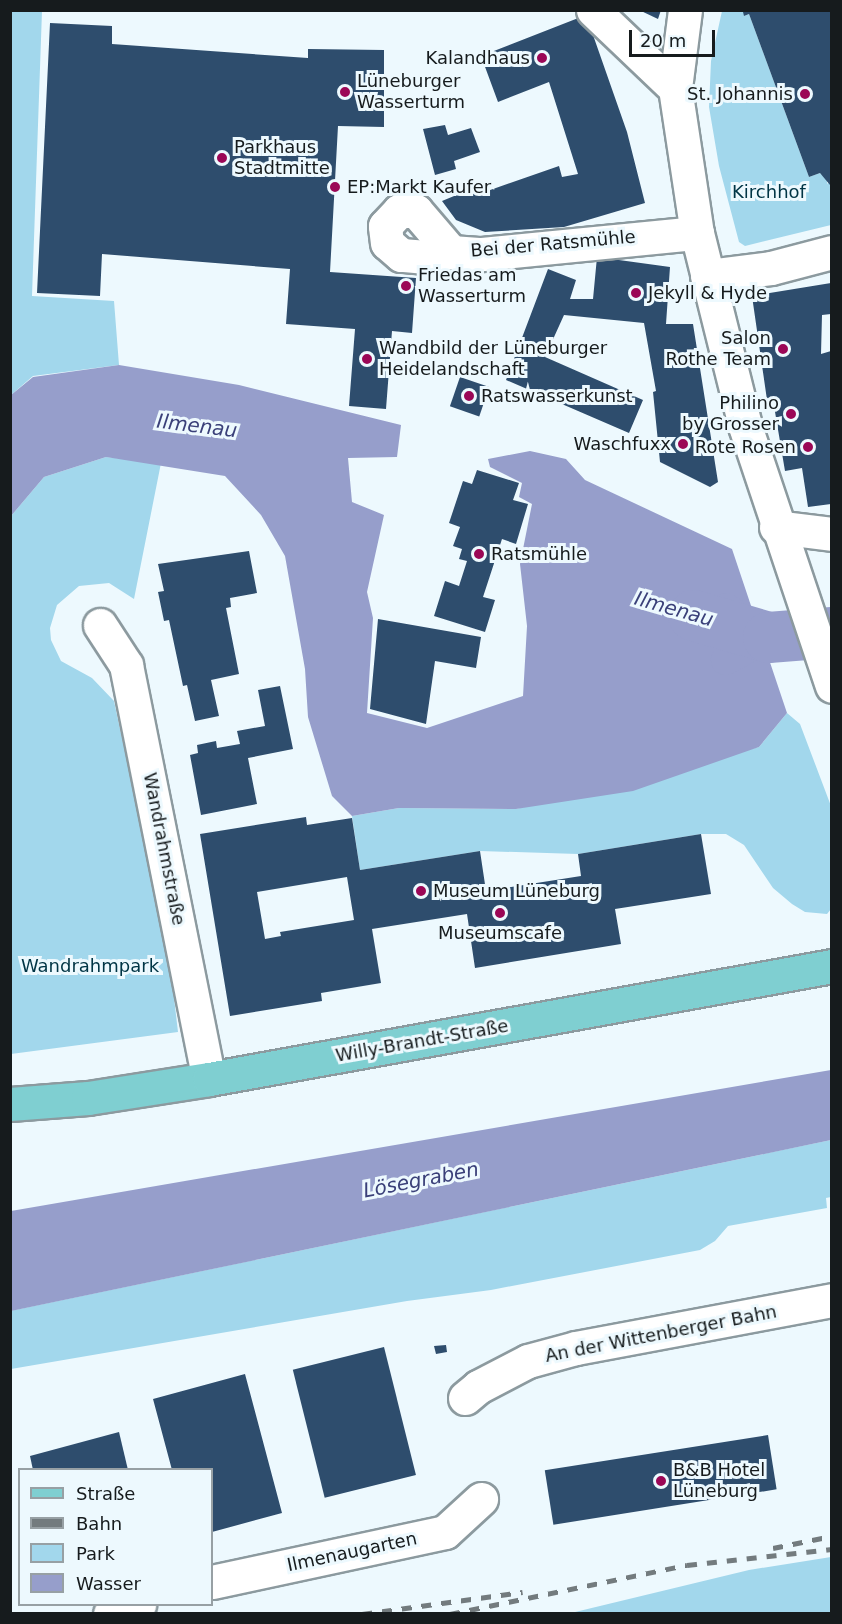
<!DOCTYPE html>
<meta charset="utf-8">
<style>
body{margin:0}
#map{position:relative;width:842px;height:1624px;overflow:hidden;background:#edf9fe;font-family:"DejaVu Sans",sans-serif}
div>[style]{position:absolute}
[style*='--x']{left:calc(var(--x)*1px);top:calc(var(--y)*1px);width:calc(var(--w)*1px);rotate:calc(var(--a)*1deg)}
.green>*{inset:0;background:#a2d7ec}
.water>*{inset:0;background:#969ecb}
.canal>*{height:30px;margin:-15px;padding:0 15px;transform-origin:15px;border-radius:15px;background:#969ecb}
.river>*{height:51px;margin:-25.5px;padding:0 25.5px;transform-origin:25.5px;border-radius:25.5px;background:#969ecb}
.building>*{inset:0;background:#2e4d6d;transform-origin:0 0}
.roads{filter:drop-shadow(2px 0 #8c9a9f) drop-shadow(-2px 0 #8c9a9f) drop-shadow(0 2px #8c9a9f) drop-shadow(0 -2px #8c9a9f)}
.minor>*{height:33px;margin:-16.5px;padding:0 16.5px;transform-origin:16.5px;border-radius:16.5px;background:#fff}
.major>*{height:33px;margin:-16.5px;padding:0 16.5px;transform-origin:16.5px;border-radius:16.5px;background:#7fcfd1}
.rail>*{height:4.5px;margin-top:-2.25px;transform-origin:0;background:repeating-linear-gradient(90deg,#737b7e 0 10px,transparent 0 20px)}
.dots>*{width:16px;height:16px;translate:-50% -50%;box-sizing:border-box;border:3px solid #edf9fe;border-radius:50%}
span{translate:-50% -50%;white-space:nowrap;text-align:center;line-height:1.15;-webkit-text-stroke:6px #edf9fe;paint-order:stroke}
.poi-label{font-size:18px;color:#161b1d}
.right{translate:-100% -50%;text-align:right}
.left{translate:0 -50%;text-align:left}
.park-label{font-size:18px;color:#003545}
.street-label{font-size:18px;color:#161b1d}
.water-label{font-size:20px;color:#3a4079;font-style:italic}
.frame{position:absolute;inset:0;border:12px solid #161b1d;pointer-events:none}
.legend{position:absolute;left:18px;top:1468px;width:195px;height:138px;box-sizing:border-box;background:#edf9fe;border:2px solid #97a0a4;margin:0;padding:8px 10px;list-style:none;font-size:18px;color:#161b1d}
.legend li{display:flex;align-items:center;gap:12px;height:30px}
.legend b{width:30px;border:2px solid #97a0a4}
.scale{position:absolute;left:629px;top:30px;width:86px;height:27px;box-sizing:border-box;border:3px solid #161b1d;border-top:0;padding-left:8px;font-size:18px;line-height:21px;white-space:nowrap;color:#161b1d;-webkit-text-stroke:4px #edf9fe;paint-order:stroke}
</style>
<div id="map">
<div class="green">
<i style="clip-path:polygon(11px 11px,42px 11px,32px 296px,114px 301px,119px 365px,33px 376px,11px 395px)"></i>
<i style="clip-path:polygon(722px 11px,746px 11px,744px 16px,749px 14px,809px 177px,820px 173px,827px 179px,827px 184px,831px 180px,831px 225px,745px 246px,739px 242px,719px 166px,709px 107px,711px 61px)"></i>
<i style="clip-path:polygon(106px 457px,161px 463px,134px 599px,109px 583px,79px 586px,57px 605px,50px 628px,51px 640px,61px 661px,92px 678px,114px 701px,169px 955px,178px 1032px,11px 1054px,11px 516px,44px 477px)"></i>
<i style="clip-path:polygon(787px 713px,800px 724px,831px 806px,831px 909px,827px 914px,805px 912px,792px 904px,773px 888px,744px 845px,726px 834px,701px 834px,578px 854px,480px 851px,360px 870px,352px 816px,399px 808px,516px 809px,759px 747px)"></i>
<i style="clip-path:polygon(831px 1140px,831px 1197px,826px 1198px,827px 1208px,728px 1226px,715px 1241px,700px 1250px,491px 1290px,407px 1301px,11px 1369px,10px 1311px)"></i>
<i style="clip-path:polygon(831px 1557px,831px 1613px,571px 1613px,749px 1570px)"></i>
</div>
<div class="water">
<i style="clip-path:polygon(119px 365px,239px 385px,401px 425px,397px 457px,348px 458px,352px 502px,384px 515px,367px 592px,373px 618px,367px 713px,427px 728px,523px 696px,527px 626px,520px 564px,532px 504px,519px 497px,522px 483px,490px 467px,488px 459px,530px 451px,566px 459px,585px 480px,732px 549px,787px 713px,759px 747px,633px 791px,516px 809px,399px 808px,352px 816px,332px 796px,308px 717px,305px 669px,285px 556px,261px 515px,225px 476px,106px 457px,44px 477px,11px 516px,11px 395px,33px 377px)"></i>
<i style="clip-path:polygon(831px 1070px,831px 1140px,11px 1311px,11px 1211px)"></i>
</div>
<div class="canal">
<i style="--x:726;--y:608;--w:51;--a:34.6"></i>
<i style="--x:768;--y:637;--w:48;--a:151.3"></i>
</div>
<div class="river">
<i style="--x:693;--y:615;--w:78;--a:16.3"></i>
<i style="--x:768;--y:637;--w:64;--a:-4.5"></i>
</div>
<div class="building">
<i style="clip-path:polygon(639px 10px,661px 10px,658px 19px)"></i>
<i style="clip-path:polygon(831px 10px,831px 179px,830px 185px,820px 173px,809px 177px,749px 14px,744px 16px,743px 12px)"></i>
<i style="clip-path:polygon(586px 15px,627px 132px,645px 203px,564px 227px,485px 232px,456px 220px,442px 201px,471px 189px,476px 195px,559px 166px,562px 177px,578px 174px,549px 82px,498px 102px,481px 56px)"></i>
<i style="clip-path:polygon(50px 23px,112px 26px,112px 44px,308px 58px,308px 49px,384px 50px,384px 127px,338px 126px,330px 272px,416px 278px,412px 333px,392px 331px,386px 409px,349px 406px,355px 329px,286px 324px,290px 269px,102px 254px,100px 296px,37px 293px)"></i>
<i style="clip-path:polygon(445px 125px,448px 135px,471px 128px,480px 152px,454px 161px,456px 169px,435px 175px,423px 129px)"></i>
<i style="clip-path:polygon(597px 257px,670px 267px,666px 324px,693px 324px,718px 482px,710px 487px,660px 462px,653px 392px,656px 391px,644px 323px,564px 315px,545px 357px,643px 400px,629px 433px,506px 380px,548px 269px,576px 280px,570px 299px,593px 299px)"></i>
<i style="clip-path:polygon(831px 283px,831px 314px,822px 315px,821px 354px,831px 351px,831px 504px,808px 507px,802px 468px,785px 471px,773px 400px,767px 400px,752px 296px)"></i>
<i style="left:460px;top:377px;width:31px;height:31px;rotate:19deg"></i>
<i style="clip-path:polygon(477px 470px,519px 483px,513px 500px,528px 504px,516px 544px,502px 539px,483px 597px,495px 600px,485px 632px,434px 616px,445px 581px,459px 586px,467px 561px,459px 559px,462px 549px,453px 546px,460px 527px,449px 523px,463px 481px,472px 484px)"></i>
<i style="clip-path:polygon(249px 551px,257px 593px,230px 598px,231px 607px,226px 608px,239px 674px,211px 680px,219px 716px,195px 721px,187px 685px,183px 686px,169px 620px,164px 621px,158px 592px,164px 591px,158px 564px)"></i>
<i style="clip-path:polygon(378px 619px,481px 637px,476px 668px,435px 661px,426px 724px,370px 709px)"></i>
<i style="clip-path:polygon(280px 686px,293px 749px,248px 758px,257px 804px,201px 815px,190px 755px,198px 753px,197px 745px,216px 741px,217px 748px,240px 744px,237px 731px,265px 726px,258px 690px)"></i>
<i style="clip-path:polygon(evenodd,306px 817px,307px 825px,352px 818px,360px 870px,480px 851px,486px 891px,581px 876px,578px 854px,701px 834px,711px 894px,615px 909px,621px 944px,475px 968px,467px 914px,372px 929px,381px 983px,321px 993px,322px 1001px,230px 1016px,200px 834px,306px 817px,347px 877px,354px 920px,280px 932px,281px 936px,265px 939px,257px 892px,347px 877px)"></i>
<i style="clip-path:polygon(446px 1345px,447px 1352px,436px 1354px,434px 1346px)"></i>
<i style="left:384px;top:1347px;width:132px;height:94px;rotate:76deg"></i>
<i style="clip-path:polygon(245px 1374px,282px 1513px,212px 1532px,212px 1470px,172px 1470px,153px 1399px)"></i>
<i style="clip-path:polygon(119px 1432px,128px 1470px,33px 1470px,30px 1456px)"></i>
<i style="left:768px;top:1435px;width:55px;height:226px;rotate:81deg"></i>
</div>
<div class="roads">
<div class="minor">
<i style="--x:593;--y:10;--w:113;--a:43.6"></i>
<i style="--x:685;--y:10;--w:79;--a:97.3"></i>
<i style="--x:675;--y:88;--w:147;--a:81.4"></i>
<i style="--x:697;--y:233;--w:199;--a:76"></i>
<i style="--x:745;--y:426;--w:274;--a:71.5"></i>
<i style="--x:451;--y:252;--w:25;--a:169"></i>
<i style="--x:426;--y:257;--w:25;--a:-175"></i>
<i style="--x:401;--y:255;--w:18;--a:-139"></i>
<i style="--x:387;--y:243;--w:17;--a:-97"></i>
<i style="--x:385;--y:226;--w:21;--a:-47"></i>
<i style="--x:399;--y:211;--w:17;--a:0"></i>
<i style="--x:416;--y:211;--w:54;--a:49.5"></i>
<i style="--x:451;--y:252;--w:31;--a:4"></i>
<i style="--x:482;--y:254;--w:216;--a:-5.6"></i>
<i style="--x:707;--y:276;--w:64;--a:-7.1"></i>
<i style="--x:771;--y:268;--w:63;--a:-14.7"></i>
<i style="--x:776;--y:527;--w:56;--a:7.1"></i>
<i style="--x:100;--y:625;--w:48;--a:57"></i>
<i style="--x:126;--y:665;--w:422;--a:78.7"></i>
<i style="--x:465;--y:1398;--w:17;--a:-40"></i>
<i style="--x:478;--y:1387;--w:56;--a:-27.5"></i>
<i style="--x:528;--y:1361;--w:50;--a:-15.2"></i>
<i style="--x:576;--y:1348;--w:260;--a:-10.6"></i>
<i style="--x:212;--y:1582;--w:238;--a:-12.1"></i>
<i style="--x:445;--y:1532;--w:49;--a:-42.5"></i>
<i style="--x:110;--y:1614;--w:31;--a:-19"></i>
</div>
<div class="major">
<i style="--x:10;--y:1104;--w:78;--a:-4.4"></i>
<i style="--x:88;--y:1098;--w:122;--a:-8.9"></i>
<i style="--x:209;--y:1079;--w:633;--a:-10.28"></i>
</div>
</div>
<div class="rail">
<i style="--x:773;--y:1548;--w:60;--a:-11.5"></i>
<i style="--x:362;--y:1614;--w:162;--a:-7.8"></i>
<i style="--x:450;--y:1614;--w:242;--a:-11.7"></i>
<i style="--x:687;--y:1565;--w:146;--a:-6.3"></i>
</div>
<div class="dots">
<i style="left:542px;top:58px;background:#9b0756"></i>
<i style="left:345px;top:92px;background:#9b0756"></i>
<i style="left:805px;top:94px;background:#9b0756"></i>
<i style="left:222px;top:158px;background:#9b0756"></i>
<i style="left:335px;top:187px;background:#9b0756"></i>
<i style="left:406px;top:286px;background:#9b0756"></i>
<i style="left:636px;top:293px;background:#9b0756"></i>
<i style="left:783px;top:349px;background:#9b0756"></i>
<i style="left:367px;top:359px;background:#9b0756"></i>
<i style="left:469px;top:396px;background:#9b0756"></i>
<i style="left:791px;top:414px;background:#9b0756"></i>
<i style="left:683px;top:444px;background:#9b0756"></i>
<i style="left:808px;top:447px;background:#9b0756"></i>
<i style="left:479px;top:554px;background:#9b0756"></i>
<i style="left:421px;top:891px;background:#9b0756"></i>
<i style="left:500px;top:913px;background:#9b0756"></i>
<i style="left:661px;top:1481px;background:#9b0756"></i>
</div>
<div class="poi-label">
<span class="right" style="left:530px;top:58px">Kalandhaus</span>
<span class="left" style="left:357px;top:92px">Lüneburger<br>Wasserturm</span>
<span class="right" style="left:793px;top:94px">St. Johannis</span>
<span class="left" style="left:234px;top:158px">Parkhaus<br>Stadtmitte</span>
<span class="left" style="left:347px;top:187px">EP:Markt Kaufer</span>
<span class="left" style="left:418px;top:286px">Friedas am<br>Wasserturm</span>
<span class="left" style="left:648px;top:293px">Jekyll &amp; Hyde</span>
<span class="right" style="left:771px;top:349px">Salon<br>Rothe Team</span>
<span class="left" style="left:379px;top:359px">Wandbild der Lüneburger<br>Heidelandschaft</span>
<span class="left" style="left:481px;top:396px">Ratswasserkunst</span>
<span class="right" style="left:779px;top:414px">Philino<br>by Grosser</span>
<span class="right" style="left:671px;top:444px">Waschfuxx</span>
<span class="right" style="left:796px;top:447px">Rote Rosen</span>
<span class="left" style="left:491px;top:554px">Ratsmühle</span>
<span class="left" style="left:433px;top:891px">Museum Lüneburg</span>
<span style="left:500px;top:933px">Museumscafe</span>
<span class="left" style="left:673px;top:1481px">B&amp;B Hotel<br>Lüneburg</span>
</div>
<div class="park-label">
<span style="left:769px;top:192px">Kirchhof</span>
<span style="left:90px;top:966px">Wandrahmpark</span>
</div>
<div class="street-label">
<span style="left:553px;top:244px;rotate:-5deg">Bei der Ratsmühle</span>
<span style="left:164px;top:849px;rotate:79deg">Wandrahmstraße</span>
<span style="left:422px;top:1041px;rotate:-10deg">Willy-Brandt-Straße</span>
<span style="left:661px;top:1334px;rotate:-11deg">An der Wittenberger Bahn</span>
<span style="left:352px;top:1552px;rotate:-12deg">Ilmenaugarten</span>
</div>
<div class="water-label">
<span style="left:197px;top:426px;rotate:7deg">Ilmenau</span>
<span style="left:674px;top:609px;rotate:16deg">Ilmenau</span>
<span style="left:421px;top:1180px;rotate:-11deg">Lösegraben</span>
</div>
<div class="frame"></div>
<ul class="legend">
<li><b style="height:8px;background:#7fcfd1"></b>Straße</li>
<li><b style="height:8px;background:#737b7e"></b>Bahn</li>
<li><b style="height:16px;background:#a2d7ec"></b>Park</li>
<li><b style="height:16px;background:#969ecb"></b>Wasser</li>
</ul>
<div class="scale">20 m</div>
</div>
